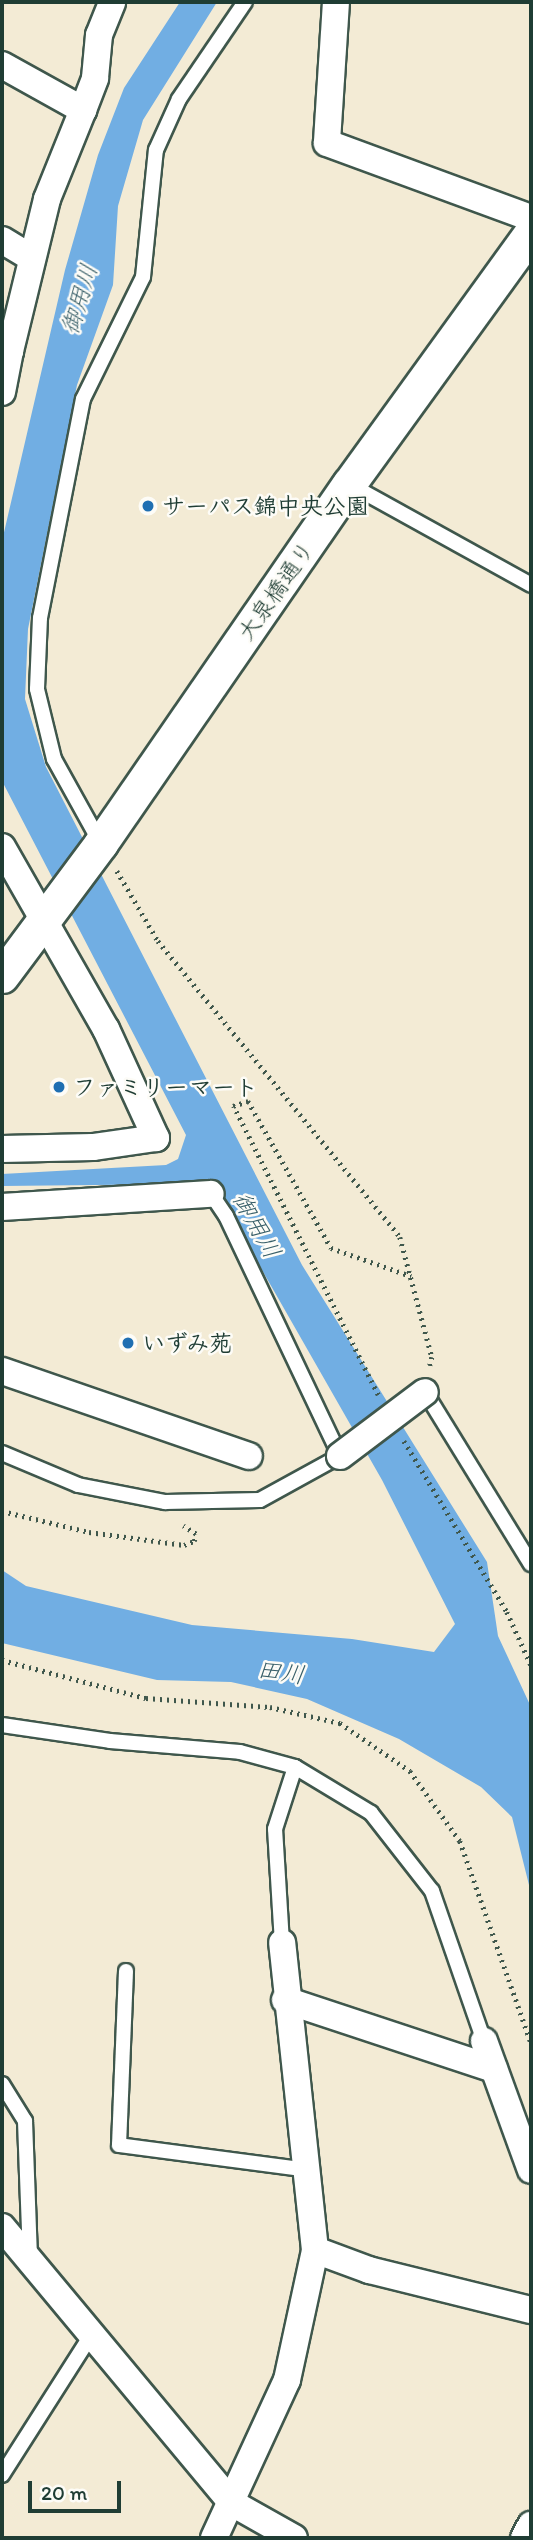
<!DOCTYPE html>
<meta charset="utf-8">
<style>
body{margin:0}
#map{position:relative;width:533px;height:2540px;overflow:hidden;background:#f3ebd5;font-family:Itim,"Klee One",sans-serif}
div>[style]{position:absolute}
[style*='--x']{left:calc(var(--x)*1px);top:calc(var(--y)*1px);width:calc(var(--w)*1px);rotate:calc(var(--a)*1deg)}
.water>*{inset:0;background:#71aee3}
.path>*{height:4.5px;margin-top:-2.25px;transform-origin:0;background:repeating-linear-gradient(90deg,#3f574c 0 2px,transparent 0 7px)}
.roads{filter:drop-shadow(2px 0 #3f574c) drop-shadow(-2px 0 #3f574c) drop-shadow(0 2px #3f574c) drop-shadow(0 -2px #3f574c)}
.service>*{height:14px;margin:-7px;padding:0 7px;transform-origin:7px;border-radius:7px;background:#fff}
.minor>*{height:26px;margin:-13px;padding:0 13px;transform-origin:13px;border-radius:13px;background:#fff}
.tertiary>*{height:33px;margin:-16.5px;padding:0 16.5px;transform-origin:16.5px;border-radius:16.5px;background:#fff}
.bridges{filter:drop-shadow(2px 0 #3f574c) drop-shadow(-2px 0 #3f574c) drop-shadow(0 2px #3f574c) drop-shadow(0 -2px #3f574c)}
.minor-bridge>*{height:26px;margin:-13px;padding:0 13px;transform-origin:13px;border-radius:13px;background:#fff}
.dots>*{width:19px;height:19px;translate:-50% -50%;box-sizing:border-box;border:4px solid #fdfcf7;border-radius:50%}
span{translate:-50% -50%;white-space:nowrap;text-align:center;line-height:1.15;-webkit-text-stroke:5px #fdfcf7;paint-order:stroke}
.poi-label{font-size:23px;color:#1f3d34;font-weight:700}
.left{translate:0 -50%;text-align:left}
.street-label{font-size:23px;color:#1f3d34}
.water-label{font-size:24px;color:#385f69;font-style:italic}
.frame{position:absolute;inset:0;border:4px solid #1f3d34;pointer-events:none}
.scale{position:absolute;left:28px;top:2481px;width:93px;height:32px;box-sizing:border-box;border:4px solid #1f3d34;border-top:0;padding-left:9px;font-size:21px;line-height:24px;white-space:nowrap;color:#1f3d34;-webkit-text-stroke:5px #fdfcf7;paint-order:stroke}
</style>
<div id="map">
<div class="water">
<i style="clip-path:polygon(180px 2px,217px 2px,143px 120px,118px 206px,113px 285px,77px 385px,28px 629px,25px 699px,46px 767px,302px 1265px,487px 1562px,498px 1636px,531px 1707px,531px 1893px,512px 1817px,481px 1787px,399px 1739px,307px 1699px,231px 1682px,157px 1680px,2px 1643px,2px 1570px,26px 1586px,192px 1625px,352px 1639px,434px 1652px,455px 1624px,382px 1480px,218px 1193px,188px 1184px,2px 1186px,2px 1174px,166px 1165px,178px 1159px,186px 1135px,2px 781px,2px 541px,65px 270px,98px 155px,124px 88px)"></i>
</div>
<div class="path">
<i style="--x:117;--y:871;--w:81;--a:59.6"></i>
<i style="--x:158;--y:941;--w:382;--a:50.7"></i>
<i style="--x:400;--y:1237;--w:124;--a:75.1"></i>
<i style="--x:432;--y:1357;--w:9;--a:103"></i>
<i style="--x:378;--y:1395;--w:323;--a:-116.6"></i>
<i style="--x:233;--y:1106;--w:16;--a:-18"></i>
<i style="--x:248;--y:1101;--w:169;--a:60.5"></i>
<i style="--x:331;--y:1248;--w:85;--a:19.3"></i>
<i style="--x:404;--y:1441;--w:200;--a:58.9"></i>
<i style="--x:507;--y:1612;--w:58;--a:65.6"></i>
<i style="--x:2;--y:1511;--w:89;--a:13.6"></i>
<i style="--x:89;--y:1532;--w:96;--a:7.8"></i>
<i style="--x:184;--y:1545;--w:11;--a:-22"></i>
<i style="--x:194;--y:1541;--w:7;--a:-74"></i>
<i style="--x:196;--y:1534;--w:15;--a:-148"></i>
<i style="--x:2;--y:1660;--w:149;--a:14.8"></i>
<i style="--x:146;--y:1698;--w:124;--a:4.2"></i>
<i style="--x:270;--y:1707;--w:72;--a:12.9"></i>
<i style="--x:340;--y:1723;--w:85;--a:34.4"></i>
<i style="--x:410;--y:1771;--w:86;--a:54.5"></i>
<i style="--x:460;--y:1841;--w:214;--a:70.6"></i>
</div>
<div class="roads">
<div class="service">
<i style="--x:349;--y:484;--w:208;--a:29"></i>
<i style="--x:100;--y:842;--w:95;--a:-119"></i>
<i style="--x:54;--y:759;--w:72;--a:-103.7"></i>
<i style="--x:37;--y:689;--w:71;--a:-87.6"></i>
<i style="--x:40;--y:618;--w:223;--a:-78.9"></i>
<i style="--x:83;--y:399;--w:136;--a:-63.8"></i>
<i style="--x:143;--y:277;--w:128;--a:-84.2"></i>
<i style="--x:156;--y:150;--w:56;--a:-65.7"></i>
<i style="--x:179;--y:99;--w:117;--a:-55.8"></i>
<i style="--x:425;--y:1392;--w:202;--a:58.4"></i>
<i style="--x:2;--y:1453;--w:82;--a:22.8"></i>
<i style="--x:78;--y:1485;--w:89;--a:11.1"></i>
<i style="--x:165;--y:1502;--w:95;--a:-1.2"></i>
<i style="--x:260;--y:1500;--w:91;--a:-28.8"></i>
<i style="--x:340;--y:1456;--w:266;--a:-115.4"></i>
<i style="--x:226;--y:1216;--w:27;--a:-124"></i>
<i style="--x:2;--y:1725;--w:109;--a:8.4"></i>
<i style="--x:110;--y:1741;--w:130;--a:4.8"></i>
<i style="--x:240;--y:1752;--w:57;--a:15.3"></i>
<i style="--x:295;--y:1767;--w:89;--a:31.2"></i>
<i style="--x:371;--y:1813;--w:99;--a:52"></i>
<i style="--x:432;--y:1891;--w:159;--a:70.9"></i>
<i style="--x:282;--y:1943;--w:114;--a:-93.5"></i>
<i style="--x:275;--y:1829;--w:65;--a:-72.1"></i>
<i style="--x:126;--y:1971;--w:174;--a:92.3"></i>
<i style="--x:119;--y:2145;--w:191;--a:7.5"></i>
<i style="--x:2;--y:2084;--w:44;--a:58.1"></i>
<i style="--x:25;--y:2121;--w:135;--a:87.9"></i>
<i style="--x:2;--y:2475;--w:169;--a:-57.5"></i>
</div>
<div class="minor">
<i style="--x:336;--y:2;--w:141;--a:93.7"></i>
<i style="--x:327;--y:143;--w:217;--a:20.2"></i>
<i style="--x:2;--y:65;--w:93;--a:29.1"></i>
<i style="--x:83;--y:110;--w:34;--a:-69"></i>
<i style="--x:95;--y:78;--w:43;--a:-84.7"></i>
<i style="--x:99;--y:35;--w:35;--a:-68"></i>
<i style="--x:2;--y:240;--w:35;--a:31"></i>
<i style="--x:2;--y:361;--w:13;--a:-51"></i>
<i style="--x:10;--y:351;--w:156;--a:-76.3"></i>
<i style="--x:47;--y:199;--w:96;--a:-68"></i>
<i style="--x:2;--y:392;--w:42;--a:-79"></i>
<i style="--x:2;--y:847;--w:210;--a:60.3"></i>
<i style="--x:106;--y:1029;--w:120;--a:65.4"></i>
<i style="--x:156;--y:1138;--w:64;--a:171.9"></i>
<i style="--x:93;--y:1147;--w:91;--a:178.7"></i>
<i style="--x:2;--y:1207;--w:209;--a:-3.6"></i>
<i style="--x:2;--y:1371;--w:261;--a:19"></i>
<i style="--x:285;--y:2000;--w:220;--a:18.3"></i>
<i style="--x:484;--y:2041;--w:137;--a:70"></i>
<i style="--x:2;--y:2227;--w:359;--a:50.2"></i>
<i style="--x:232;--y:2503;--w:71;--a:29.4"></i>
<i style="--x:315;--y:2250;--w:58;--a:20.3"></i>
<i style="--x:369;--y:2270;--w:167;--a:13.9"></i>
<i style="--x:214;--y:2538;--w:174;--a:-65.2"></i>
<i style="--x:287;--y:2380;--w:133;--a:-77.8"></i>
<i style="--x:315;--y:2250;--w:309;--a:-96.1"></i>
<i style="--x:524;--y:2538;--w:15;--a:-62"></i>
</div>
<div class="tertiary">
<i style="--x:2;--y:976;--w:166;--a:-53.3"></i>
<i style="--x:101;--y:843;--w:436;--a:-55.4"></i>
<i style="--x:349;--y:484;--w:310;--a:-54.1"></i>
</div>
</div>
<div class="bridges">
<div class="minor-bridge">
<i style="--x:340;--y:1456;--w:106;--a:-37"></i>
</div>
</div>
<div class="dots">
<i style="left:148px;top:506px;background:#1f6fb2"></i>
<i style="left:59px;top:1087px;background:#1f6fb2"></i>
<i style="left:128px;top:1343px;background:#1f6fb2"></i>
</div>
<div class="poi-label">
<span class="left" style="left:162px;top:506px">サーパス錦中央公園</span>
<span class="left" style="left:73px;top:1087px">ファミリーマート</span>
<span class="left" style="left:142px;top:1343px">いずみ苑</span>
</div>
<div class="street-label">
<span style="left:276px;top:591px;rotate:-55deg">大泉橋通り</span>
</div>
<div class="water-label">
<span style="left:79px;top:299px;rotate:-73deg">御用川</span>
<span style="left:257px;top:1225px;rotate:61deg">御用川</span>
<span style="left:281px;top:1672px;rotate:8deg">田川</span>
</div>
<div class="frame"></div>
<div class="scale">20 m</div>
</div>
